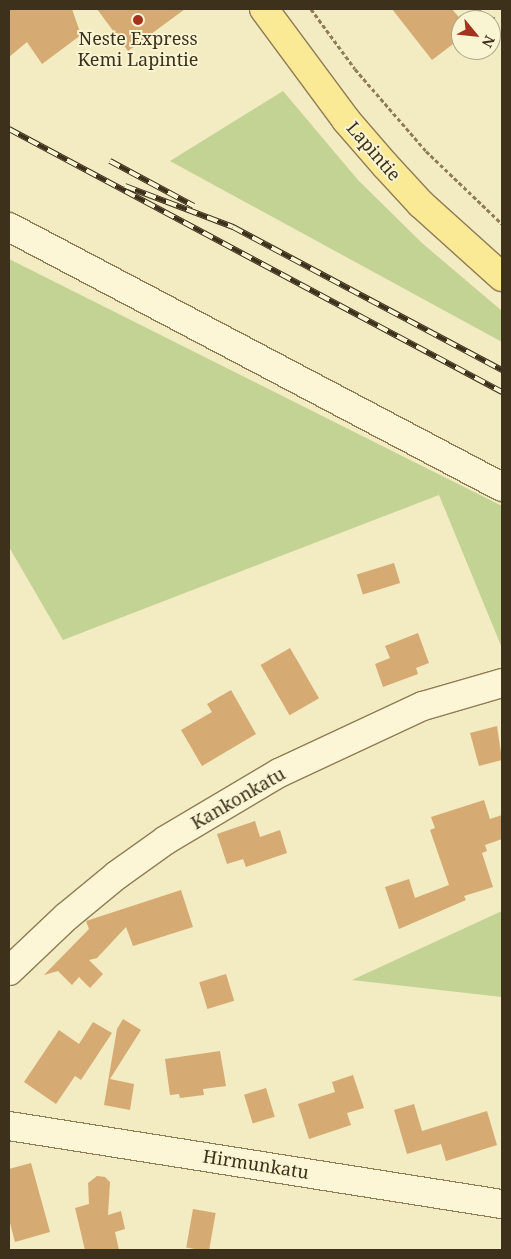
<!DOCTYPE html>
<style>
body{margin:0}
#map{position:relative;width:511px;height:1259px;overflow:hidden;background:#f3ebc1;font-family:"Noto Serif",serif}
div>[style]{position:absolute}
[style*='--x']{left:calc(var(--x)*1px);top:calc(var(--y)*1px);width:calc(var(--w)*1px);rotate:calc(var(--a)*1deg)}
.green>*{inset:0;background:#c2d394}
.building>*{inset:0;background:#d5aa73;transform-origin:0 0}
.path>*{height:3px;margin-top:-1.5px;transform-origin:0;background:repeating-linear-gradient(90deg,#8f7d56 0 4px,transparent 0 6.5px)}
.roads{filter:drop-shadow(1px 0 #8f7d56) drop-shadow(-1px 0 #8f7d56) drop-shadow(0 1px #8f7d56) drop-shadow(0 -1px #8f7d56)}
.minor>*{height:28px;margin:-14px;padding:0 14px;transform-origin:14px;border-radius:14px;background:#fcf6d6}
.major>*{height:28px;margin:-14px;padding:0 14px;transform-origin:14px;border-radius:14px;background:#fae995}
.rail>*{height:5.5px;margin-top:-2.75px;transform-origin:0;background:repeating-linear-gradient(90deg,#f9f4d2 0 11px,#3d311c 0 22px);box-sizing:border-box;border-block:1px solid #3d311c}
.dots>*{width:14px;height:14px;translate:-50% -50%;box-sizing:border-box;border:2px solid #f9f4d2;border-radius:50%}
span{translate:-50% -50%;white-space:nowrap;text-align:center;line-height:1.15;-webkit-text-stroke:4px #f9f4d2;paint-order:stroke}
.poi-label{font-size:18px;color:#3d311c}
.street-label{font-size:18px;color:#3d311c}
.frame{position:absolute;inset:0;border:10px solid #3d311c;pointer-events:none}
.north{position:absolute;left:451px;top:10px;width:50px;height:50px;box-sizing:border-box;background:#f9f4d2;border:1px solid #aea689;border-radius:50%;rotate:118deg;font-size:14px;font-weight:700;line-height:20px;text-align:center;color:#3d311c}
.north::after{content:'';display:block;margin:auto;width:18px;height:22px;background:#a5311f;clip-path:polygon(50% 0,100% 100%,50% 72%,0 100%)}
</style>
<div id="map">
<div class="green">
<i style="clip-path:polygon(283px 91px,358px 180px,422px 243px,502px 311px,502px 342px,170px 161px)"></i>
<i style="clip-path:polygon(9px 259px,502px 506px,502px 648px,439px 495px,63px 640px,9px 547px)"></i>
<i style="clip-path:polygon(502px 911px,502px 997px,352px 980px)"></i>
</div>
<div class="building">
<i style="clip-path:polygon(9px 9px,72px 9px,81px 35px,42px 64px,27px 42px,9px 57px)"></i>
<i style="clip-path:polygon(97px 9px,185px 9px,128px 51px)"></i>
<i style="clip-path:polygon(392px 9px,452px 9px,461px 20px,461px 38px,432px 60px)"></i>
<i style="left:394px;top:563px;width:21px;height:39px;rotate:73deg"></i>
<i style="clip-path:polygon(418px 633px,429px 663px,416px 668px,418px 674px,383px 687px,375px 664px,390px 658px,385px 646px)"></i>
<i style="left:290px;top:648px;width:58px;height:34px;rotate:60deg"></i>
<i style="clip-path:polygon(231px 690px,256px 734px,202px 766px,181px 730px,212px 712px,207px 704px)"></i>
<i style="clip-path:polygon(497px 726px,502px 760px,479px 766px,470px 733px)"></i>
<i style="clip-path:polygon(484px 800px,490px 819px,502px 815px,502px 839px,485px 845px,487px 851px,482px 853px,493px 887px,464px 896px,466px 900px,399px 929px,385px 887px,409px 879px,415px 898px,449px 885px,430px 830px,435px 828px,431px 817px)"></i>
<i style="clip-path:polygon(255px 821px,260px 837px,280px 830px,287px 853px,246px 867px,243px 859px,227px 864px,217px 834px)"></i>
<i style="clip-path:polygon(181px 890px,193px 927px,133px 946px,126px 927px,97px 958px,89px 960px,103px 974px,90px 988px,79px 977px,72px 985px,58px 971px,44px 975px,89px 929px,86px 921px)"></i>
<i style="left:226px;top:974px;width:28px;height:28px;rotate:73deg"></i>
<i style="clip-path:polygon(123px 1019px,141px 1030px,110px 1079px,134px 1084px,130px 1110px,104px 1105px,117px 1029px)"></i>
<i style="clip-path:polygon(93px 1022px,112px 1033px,81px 1080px,75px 1076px,56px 1104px,24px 1082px,59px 1030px,79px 1044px)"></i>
<i style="clip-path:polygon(220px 1051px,226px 1086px,203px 1089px,204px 1095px,180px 1098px,179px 1094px,170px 1095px,165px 1059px)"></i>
<i style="clip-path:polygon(353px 1075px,364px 1108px,347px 1113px,351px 1125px,309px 1139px,298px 1104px,335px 1092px,332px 1082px)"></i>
<i style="left:266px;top:1088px;width:30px;height:23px;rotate:73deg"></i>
<i style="clip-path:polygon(414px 1104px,422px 1131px,487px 1111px,497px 1145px,446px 1161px,441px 1144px,407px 1154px,394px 1110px)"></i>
<i style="clip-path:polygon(31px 1163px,50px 1232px,15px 1242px,9px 1219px,9px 1169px)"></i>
<i style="clip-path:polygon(97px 1176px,105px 1177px,110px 1182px,108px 1215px,121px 1211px,125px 1229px,115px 1232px,119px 1250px,85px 1250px,75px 1208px,89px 1204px,88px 1183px)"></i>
<i style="left:193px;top:1209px;width:23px;height:39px;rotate:10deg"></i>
</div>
<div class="path">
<i style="--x:311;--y:9;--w:74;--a:53.7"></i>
<i style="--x:355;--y:69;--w:108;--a:49.1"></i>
<i style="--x:426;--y:151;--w:105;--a:43.8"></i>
<i style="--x:477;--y:9;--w:17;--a:36"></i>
<i style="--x:491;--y:19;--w:6;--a:-18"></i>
</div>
<div class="roads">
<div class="minor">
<i style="--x:9;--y:227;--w:557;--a:27.81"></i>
<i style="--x:9;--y:971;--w:79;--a:-43.5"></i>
<i style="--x:66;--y:917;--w:66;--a:-39.5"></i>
<i style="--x:117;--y:875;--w:60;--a:-35.5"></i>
<i style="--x:166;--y:840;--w:131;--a:-30.7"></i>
<i style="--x:279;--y:773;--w:159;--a:-25"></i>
<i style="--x:423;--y:706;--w:82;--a:-16.2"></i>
<i style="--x:9;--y:1126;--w:499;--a:9"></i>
</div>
<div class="major">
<i style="--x:264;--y:9;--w:138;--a:53.5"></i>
<i style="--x:346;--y:120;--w:60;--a:49.1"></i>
<i style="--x:385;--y:165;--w:53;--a:47.3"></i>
<i style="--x:421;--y:204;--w:109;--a:42"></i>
</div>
</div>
<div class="rail">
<i style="--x:9;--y:129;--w:559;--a:28.08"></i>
<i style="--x:110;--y:161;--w:95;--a:28.2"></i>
<i style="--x:125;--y:186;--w:116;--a:20.8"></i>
<i style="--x:233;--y:227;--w:305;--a:28"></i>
</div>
<div class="dots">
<i style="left:138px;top:20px;background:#a5311f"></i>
</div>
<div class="poi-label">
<span style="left:138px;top:49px">Neste Express<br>Kemi Lapintie</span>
</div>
<div class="street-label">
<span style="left:374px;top:151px;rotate:49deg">Lapintie</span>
<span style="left:238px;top:798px;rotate:-30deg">Kankonkatu</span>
<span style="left:256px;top:1164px;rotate:9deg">Hirmunkatu</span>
</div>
<div class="frame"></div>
<div class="north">N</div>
</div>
